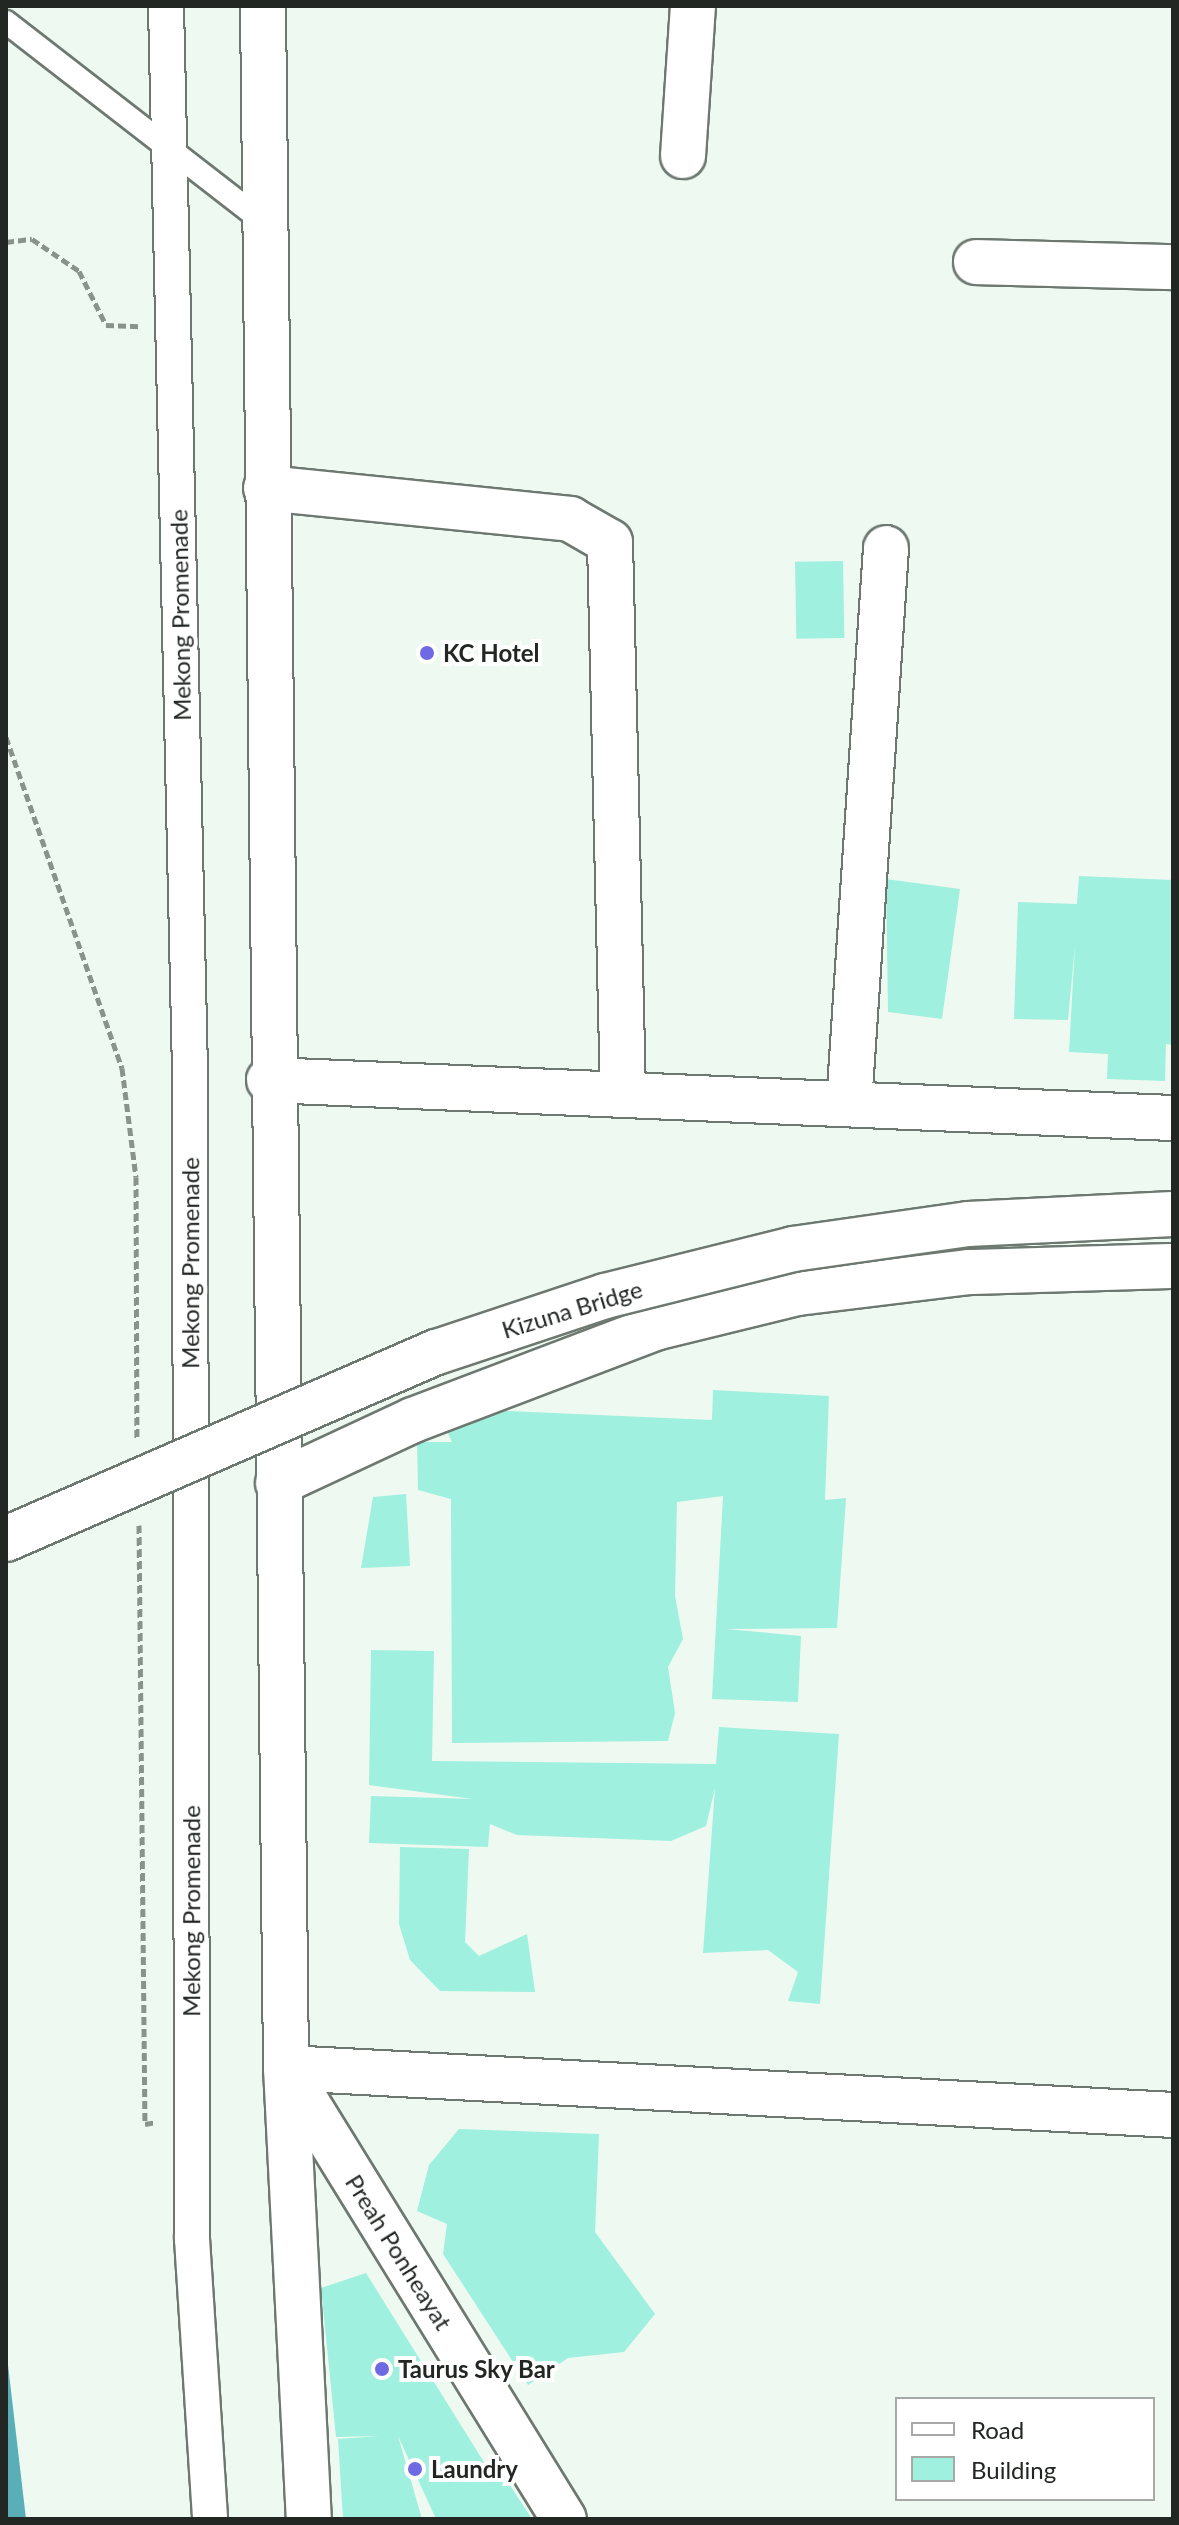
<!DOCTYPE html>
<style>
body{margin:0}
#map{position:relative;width:1179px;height:2525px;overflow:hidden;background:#eefaf1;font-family:Lato,sans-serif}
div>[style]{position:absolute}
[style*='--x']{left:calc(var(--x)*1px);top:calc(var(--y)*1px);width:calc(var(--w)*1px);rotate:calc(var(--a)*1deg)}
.water>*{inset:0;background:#59aeb7}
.building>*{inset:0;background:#9ff0de;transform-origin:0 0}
.path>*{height:5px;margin-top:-2.5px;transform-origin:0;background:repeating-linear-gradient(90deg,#8a928c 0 8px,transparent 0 12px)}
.roads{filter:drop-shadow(2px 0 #6d7870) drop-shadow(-2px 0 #6d7870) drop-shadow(0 2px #6d7870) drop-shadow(0 -2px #6d7870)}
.service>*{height:22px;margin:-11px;padding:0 11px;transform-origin:11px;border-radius:11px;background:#fff}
.pedestrian>*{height:34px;margin:-17px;padding:0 17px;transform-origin:17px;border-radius:17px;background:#fff}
.minor>*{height:44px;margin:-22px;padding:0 22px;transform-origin:22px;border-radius:22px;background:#fff}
.tertiary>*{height:44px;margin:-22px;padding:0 22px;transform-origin:22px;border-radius:22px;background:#fff}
.bridges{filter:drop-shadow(2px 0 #6d7870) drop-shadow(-2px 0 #6d7870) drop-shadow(0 2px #6d7870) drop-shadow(0 -2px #6d7870)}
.trunk-bridge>*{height:44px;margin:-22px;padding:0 22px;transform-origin:22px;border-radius:22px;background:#fff}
.dots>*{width:22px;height:22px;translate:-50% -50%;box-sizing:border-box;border:4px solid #fff;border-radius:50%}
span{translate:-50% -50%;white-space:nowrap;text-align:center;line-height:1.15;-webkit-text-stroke:8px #fff;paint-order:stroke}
.street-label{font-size:24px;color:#232724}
.poi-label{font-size:24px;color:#232724;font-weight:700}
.left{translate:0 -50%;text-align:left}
.frame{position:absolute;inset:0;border:8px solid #232724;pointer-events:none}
.legend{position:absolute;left:895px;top:2397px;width:260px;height:104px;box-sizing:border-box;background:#fff;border:2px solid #a7a9a7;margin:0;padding:10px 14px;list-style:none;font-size:24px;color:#232724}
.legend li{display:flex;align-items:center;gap:16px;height:40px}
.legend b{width:40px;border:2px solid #a7a9a7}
</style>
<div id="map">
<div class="water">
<i style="clip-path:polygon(6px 2348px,26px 2519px,6px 2519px)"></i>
</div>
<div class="building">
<i style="left:843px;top:561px;width:77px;height:48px;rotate:89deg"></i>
<i style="clip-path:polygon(1079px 876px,1173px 880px,1173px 1045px,1166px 1044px,1165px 1081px,1107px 1079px,1108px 1054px,1069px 1052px,1075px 945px,1068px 1020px,1014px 1019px,1018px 902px,1077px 904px)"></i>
<i style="clip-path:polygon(886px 879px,960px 889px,942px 1019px,888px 1012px)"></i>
<i style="clip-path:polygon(713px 1390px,829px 1396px,825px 1500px,846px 1498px,837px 1628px,726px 1629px,801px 1636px,798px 1702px,712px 1699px,723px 1496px,677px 1502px,675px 1596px,683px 1639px,668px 1667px,675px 1713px,668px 1741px,452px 1743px,451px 1499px,418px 1490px,417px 1442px,452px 1442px,445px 1427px,483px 1410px,712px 1420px)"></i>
<i style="clip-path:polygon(406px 1494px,410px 1566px,361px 1568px,373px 1497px)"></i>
<i style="clip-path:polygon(371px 1650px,434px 1651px,432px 1761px,716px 1764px,719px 1727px,839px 1734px,820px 2004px,788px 2001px,798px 1972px,768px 1950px,703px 1953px,715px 1788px,706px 1826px,671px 1841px,517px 1835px,490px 1824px,488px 1847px,369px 1843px,371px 1796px,473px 1799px,369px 1785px)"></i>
<i style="clip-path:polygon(400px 1847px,469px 1849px,465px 1942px,479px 1956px,527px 1934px,535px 1992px,440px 1991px,410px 1960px,399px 1924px)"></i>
<i style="clip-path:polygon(459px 2129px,599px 2134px,595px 2232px,655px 2314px,624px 2352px,568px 2358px,528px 2385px,443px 2254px,447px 2224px,417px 2211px,429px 2165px)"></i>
<i style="clip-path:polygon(366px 2273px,492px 2475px,500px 2470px,532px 2519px,436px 2519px,398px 2436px,422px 2519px,343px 2519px,338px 2439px,380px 2436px,336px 2437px,321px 2288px)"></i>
</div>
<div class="path">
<i style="--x:6;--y:242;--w:26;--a:-7"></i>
<i style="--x:32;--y:239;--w:57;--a:34.2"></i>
<i style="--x:79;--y:271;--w:60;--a:63.4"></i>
<i style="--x:106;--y:325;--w:34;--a:2"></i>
<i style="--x:6;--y:737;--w:351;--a:70.7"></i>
<i style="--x:122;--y:1068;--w:110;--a:82.7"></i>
<i style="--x:136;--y:1177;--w:262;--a:89.8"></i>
<i style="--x:139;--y:1525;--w:599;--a:89.43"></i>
<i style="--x:145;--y:2124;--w:11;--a:-10"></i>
</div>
<div class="roads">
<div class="service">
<i style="--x:6;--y:22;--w:326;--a:37.8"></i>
</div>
<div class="pedestrian">
<i style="--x:166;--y:6;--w:1069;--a:88.71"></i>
<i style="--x:190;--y:1075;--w:1164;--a:89.9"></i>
<i style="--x:192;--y:2239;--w:281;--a:86.3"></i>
</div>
<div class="minor">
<i style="--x:683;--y:156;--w:150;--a:-86.2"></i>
<i style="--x:976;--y:262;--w:197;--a:1.5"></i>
<i style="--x:266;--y:488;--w:306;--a:5.8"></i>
<i style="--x:570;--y:519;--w:46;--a:29.9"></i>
<i style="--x:610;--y:542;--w:553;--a:88.65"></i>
<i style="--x:849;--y:1104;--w:557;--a:-86.19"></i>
<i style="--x:286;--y:2068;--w:888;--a:3.03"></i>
</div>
<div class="tertiary">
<i style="--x:263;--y:6;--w:2062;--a:89.36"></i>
<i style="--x:286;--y:2068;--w:452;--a:87.1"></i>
<i style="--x:269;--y:1080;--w:905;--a:2.41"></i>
<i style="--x:278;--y:1483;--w:149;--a:-25"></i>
<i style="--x:413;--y:1420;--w:259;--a:-20.8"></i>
<i style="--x:655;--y:1328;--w:147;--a:-13.8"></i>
<i style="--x:798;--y:1293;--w:173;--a:-7"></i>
<i style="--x:970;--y:1272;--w:203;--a:-1.7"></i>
<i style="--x:288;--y:2072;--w:525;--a:58.31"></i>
</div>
</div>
<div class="bridges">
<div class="trunk-bridge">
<i style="--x:6;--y:1539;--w:470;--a:-23.5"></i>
<i style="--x:437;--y:1352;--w:177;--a:-18.4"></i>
<i style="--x:605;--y:1296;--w:194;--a:-14"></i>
<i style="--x:793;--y:1249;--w:177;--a:-8.1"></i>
<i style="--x:968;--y:1224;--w:205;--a:-2.8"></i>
</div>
</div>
<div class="dots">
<i style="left:427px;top:653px;background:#6f69e4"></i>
<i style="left:382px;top:2369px;background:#6f69e4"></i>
<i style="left:415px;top:2469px;background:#6f69e4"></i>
</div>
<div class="street-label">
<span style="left:180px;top:615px;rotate:-91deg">Mekong Promenade</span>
<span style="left:190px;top:1263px;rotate:-90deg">Mekong Promenade</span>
<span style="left:572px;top:1309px;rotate:-17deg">Kizuna Bridge</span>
<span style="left:191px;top:1911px;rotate:-90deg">Mekong Promenade</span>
<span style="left:399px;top:2252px;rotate:58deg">Preah Ponheayat</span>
</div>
<div class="poi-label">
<span class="left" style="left:443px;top:653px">KC Hotel</span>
<span class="left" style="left:398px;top:2369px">Taurus Sky Bar</span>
<span class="left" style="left:431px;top:2469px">Laundry</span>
</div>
<div class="frame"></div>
<ul class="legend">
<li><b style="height:10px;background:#fff"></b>Road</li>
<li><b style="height:22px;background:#9ff0de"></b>Building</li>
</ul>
</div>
